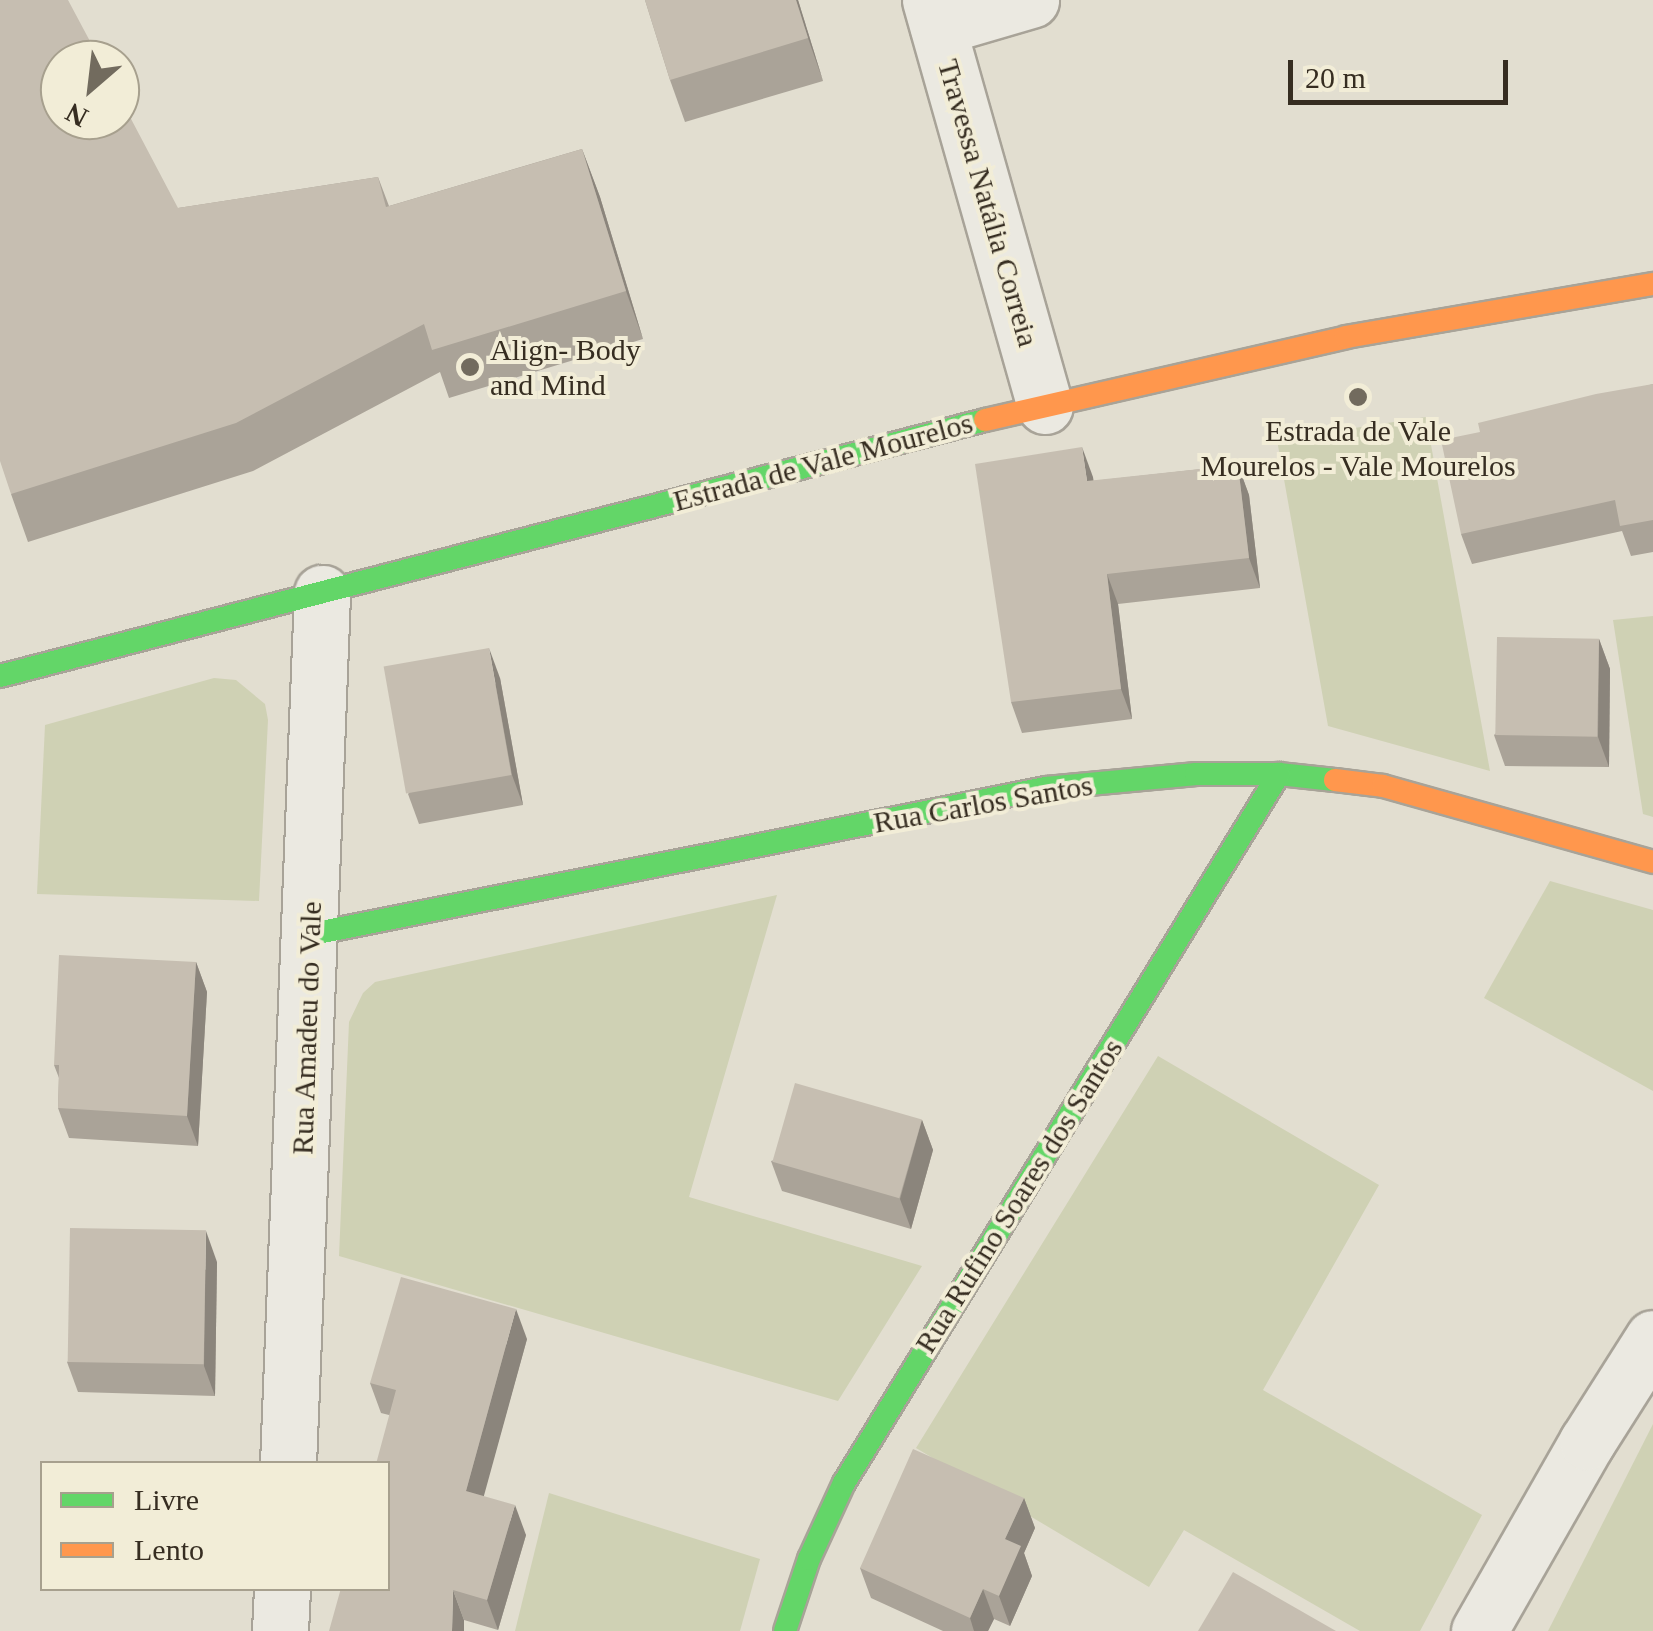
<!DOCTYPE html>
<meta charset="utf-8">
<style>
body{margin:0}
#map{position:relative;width:1653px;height:1631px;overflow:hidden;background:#e2ded0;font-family:"Times New Roman",serif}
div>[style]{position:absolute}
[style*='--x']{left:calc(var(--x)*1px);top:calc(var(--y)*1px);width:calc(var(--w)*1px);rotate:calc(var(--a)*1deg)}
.green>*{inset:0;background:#cfd1b4}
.roads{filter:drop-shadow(2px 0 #a8a398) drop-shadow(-2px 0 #a8a398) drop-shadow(0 2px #a8a398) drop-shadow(0 -2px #a8a398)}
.street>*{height:55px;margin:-27.5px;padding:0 27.5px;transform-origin:27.5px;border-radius:27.5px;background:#ebe9e1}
.fast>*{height:22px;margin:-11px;padding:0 11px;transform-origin:11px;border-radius:11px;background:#63d668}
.slow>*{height:22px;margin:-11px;padding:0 11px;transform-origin:11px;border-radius:11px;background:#ff974d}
.wall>*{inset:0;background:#aaa398}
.shaded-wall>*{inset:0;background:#8b857c}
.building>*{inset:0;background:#c6beb1;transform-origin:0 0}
.dots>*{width:28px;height:28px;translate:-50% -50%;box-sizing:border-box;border:5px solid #f2edd7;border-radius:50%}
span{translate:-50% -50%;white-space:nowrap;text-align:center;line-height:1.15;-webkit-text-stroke:8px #f2edd7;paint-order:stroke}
.street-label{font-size:30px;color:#362d21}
.poi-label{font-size:30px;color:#362d21}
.left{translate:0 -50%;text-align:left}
.legend{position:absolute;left:40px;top:1461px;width:350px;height:130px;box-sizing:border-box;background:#f2edd7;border:2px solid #a7a08e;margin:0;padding:12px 18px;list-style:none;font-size:30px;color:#362d21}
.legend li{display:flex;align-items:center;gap:20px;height:50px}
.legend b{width:50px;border:2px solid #a7a08e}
.north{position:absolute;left:40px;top:40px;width:100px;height:100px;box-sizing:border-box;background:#f2edd7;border:2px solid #a7a08e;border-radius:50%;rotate:208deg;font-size:28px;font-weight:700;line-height:40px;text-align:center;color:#362d21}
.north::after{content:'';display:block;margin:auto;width:35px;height:45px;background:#726b5e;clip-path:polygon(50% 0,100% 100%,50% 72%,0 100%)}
.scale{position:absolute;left:1288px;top:60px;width:220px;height:45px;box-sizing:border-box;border:5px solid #362d21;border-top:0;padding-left:12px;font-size:30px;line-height:35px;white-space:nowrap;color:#362d21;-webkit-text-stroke:8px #f2edd7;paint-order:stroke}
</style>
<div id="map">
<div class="green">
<i style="clip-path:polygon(1426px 417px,1461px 611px,1490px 771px,1328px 726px,1277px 440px)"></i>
<i style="clip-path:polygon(1653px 616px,1653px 817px,1643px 814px,1613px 620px)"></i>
<i style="clip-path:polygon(214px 678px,236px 680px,265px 704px,268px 720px,259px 901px,37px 894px,45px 725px)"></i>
<i style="clip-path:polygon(1550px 881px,1653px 910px,1653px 1091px,1484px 998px)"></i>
<i style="clip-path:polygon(777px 895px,689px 1197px,922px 1266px,838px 1401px,339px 1256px,349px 1022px,363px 993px,375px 982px)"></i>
<i style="clip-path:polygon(1158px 1056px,1379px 1185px,1263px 1390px,1482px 1515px,1420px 1631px,1360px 1631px,1184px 1530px,1149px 1587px,916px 1448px)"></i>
<i style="clip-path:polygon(1653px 1424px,1653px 1631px,1548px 1631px)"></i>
<i style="clip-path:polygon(549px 1493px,760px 1559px,740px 1631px,515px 1631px)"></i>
</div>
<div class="roads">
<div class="street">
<i style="--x:930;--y:0;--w:422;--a:74.2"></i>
<i style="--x:938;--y:27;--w:97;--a:-16.2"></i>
<i style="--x:288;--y:1464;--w:872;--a:-87.76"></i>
<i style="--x:280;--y:1631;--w:43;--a:-87.3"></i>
<i style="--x:1479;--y:1631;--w:218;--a:-60.3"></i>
<i style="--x:1587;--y:1442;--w:123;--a:-57.6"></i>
</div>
<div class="fast">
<i style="--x:0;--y:676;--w:1018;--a:-14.57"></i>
<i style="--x:312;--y:934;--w:748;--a:-11.25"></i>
<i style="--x:1046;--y:788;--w:151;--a:-5.3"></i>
<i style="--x:1196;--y:774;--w:83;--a:0"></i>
<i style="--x:1279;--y:774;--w:56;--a:6.1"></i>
<i style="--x:785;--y:1631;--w:76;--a:-71.6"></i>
<i style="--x:809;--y:1559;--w:84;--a:-65.3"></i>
<i style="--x:844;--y:1483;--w:832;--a:-58.47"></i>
</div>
<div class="slow">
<i style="--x:985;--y:420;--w:370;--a:-12.9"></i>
<i style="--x:1346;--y:337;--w:312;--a:-9.8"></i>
<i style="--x:1335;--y:780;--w:48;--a:7.1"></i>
<i style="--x:1383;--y:786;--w:280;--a:15.7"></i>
</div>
</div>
<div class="wall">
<i style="clip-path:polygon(645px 0,798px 0,823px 81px,685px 122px,670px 80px)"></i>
<i style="clip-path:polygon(582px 149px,600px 197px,643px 339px,449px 398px,440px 372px,253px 471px,28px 542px,11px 494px,178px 208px,378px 177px,389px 206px)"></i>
<i style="clip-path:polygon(1653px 384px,1653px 552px,1631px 556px,1622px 531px,1472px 564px,1461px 534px,1480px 432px)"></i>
<i style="clip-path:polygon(1238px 465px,1249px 495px,1260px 588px,1118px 604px,1132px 719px,1022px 733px,1011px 702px,1093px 477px,1093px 481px)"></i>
<i style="clip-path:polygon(1599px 639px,1610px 669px,1609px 767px,1505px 766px,1494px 735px)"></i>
<i style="clip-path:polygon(500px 678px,523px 805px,419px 824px,408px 794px)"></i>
<i style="clip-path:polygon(196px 962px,207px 992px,198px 1146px,69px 1138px,58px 1108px,59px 1078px,54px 1065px)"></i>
<i style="clip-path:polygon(922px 1120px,933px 1150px,911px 1229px,782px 1191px,771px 1161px)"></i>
<i style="clip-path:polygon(217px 1262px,215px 1396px,78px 1392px,67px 1362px)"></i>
<i style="clip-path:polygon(527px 1339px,483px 1496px,526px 1535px,498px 1630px,464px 1620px,389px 1415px,381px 1413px,370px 1383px)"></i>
<i style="clip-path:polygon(1024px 1498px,1035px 1528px,1024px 1553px,1032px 1576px,1010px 1626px,994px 1619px,988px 1631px,943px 1631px,871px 1598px,860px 1568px)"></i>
</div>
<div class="shaded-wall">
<i style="clip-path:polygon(796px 0,798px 0,823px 81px,808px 38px)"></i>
<i style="clip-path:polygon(582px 149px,600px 197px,643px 339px,626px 291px)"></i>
<i style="clip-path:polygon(1082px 447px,1093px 477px,1098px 512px,1087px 481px)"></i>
<i style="clip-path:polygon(1238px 465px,1249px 495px,1260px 588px,1249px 558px)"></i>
<i style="clip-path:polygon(1107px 574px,1118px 604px,1132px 719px,1121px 689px)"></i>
<i style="clip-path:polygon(1599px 639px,1610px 669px,1609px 767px,1598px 737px)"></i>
<i style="clip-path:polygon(489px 648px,500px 678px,523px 805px,512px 775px)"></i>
<i style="clip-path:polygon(196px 962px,207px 992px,198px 1146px,187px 1116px)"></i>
<i style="clip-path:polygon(922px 1120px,933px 1150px,911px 1229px,900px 1199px)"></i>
<i style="clip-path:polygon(206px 1231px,217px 1262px,215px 1396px,204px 1366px)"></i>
<i style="clip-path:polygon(516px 1309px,527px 1339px,477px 1521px,466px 1491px)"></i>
<i style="clip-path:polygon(1024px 1498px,1035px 1528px,1024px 1553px,1032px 1576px,1010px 1626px,999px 1596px,1005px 1539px)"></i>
<i style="clip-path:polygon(515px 1505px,526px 1535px,498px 1630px,487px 1600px)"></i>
<i style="clip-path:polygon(983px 1589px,994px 1619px,988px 1631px,974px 1631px,970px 1618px)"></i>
<i style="clip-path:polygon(453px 1590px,464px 1620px,464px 1631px,452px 1631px)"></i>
</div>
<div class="building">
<i style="clip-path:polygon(0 0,68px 0,100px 60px,60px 60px,60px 120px,120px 120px,120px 98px,178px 208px,378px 177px,386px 207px,582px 149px,626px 291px,432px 350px,424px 324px,236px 423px,11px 494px,0 461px)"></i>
<i style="clip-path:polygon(645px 0,796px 0,808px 38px,670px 80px)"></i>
<i style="clip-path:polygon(1653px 384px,1653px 520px,1620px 526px,1615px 500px,1461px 534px,1441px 440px,1480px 432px,1478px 423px,1596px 394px)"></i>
<i style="clip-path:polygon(1082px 447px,1087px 481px,1238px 465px,1249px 558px,1107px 574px,1121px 689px,1011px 702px,975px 464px)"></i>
<i style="left:1497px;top:637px;width:102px;height:98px;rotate:1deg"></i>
<i style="left:489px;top:648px;width:129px;height:107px;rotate:80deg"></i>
<i style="clip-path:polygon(59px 955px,196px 962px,187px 1116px,58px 1108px,59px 1065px,54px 1065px)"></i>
<i style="left:795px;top:1083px;width:132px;height:82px;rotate:16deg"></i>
<i style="left:70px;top:1228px;width:136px;height:134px;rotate:1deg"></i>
<i style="clip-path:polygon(401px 1277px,516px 1309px,466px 1491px,515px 1505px,487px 1600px,453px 1590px,452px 1631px,329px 1631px,341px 1588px,388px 1588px,388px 1464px,376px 1464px,396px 1390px,370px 1383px)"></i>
<i style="clip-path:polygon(913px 1449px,1024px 1498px,1005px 1539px,1021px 1546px,999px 1596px,983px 1589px,970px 1618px,860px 1568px)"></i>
<i style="clip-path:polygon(1233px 1572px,1336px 1631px,1198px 1631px)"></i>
</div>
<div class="dots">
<i style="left:470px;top:367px;background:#726b5e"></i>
<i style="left:1358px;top:397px;background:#726b5e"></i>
</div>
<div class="street-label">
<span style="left:988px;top:203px;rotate:74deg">Travessa Natália Correia</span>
<span style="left:823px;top:462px;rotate:-15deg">Estrada de Vale Mourelos</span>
<span style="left:983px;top:804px;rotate:-10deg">Rua Carlos Santos</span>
<span style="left:307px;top:1028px;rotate:-88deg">Rua Amadeu do Vale</span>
<span style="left:1019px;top:1196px;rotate:-58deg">Rua Rufino Soares dos Santos</span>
</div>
<div class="poi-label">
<span class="left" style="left:490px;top:367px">Align- Body<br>and Mind</span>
<span style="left:1358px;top:448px">Estrada de Vale<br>Mourelos - Vale Mourelos</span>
</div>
<ul class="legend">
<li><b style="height:12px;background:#63d668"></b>Livre</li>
<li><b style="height:12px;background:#ff974d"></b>Lento</li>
</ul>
<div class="north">N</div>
<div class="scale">20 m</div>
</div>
